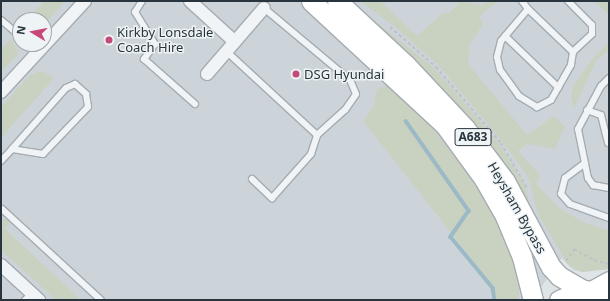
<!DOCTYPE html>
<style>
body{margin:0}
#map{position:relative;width:610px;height:301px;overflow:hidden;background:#dfe4e7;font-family:"Noto Sans",sans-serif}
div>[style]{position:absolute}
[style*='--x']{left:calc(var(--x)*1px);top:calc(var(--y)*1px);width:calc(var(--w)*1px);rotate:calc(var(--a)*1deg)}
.built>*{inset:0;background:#cdd4d9}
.green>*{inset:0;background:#c9d1c0}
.stream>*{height:3.5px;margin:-1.75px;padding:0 1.75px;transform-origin:1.75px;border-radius:1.75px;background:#9bbac6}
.path>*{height:2px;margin-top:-1px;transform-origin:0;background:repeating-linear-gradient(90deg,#bdc2c6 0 3px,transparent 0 6px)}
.roads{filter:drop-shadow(1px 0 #a5acb1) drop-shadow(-1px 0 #a5acb1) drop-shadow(0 1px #a5acb1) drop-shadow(0 -1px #a5acb1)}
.service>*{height:6px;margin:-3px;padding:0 3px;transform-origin:3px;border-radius:3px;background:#f1f4f6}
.minor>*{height:12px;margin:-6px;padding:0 6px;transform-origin:6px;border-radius:6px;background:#f1f4f6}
.secondary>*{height:16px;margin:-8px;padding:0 8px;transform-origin:8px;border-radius:8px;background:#fff}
.trunk>*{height:19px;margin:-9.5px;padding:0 9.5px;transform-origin:9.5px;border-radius:9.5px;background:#fff}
.dots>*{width:11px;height:11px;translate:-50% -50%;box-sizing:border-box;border:2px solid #eef3f5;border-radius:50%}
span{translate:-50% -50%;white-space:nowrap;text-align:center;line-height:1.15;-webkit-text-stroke:3px #eef3f5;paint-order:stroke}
.shield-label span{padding:1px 3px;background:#eef3f5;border:1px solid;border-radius:3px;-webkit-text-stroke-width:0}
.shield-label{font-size:12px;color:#29353e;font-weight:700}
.poi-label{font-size:13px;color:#29353e}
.left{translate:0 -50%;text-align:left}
.street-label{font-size:13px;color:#29353e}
.frame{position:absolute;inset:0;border:2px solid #29353e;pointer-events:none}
.north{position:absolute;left:12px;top:12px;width:40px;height:40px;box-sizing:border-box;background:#eef3f5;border:1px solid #9fa7ac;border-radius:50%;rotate:280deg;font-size:11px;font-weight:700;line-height:16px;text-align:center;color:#29353e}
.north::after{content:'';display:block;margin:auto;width:14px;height:18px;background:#c7497b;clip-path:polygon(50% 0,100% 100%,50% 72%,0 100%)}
</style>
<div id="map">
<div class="built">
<i style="clip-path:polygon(evenodd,1px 1px,609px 1px,609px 269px,582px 272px,573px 270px,562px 258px,532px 300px,1px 300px,1px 1px,20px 20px,44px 20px,44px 44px,20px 44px,20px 20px)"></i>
</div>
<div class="green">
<i style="clip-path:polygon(44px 1px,65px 1px,44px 25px,44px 20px,26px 20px)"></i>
<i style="clip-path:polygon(350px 1px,434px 68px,498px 142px,525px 185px,533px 218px)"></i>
<i style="clip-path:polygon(360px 1px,380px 1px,417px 36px,443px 13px,449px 13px,460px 2px,483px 5px,490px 1px,498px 1px,479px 17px,483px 24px,470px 44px,468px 64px,527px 135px,554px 116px,565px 127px,555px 149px,527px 144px,518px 151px,540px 175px,536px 184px,559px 208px,583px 222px,609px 231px,609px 269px,582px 272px,568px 265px,538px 214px,528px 177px,501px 140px,439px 66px,394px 26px)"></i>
<i style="clip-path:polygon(594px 1px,609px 1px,609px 15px)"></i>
<i style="clip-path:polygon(11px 38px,19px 54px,1px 72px,1px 49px)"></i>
<i style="clip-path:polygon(609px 42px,609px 50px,596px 61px,574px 108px,571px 97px,574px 85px,594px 57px)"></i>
<i style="clip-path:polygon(38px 72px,44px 72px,54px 78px,1px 138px,1px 107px,30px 75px)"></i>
<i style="clip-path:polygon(388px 85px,437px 133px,495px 212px,503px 227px,520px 283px,518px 300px,496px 300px,494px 287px,363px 121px,374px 106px,377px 89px)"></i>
<i style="clip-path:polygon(1px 219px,7px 219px,11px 222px,5px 229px,81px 300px,56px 300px,1px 250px)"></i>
</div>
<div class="stream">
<i style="--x:406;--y:121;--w:110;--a:55"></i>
<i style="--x:469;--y:211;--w:32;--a:125"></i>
<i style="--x:451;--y:237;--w:66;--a:50.5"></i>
<i style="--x:493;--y:288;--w:12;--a:81"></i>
</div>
<div class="path">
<i style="--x:390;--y:27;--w:61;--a:41"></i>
<i style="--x:436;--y:67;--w:100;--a:49.5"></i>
<i style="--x:501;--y:143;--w:52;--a:60"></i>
<i style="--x:566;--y:261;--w:14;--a:-56"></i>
<i style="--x:574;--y:249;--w:23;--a:29"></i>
<i style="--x:594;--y:260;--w:16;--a:15"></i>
</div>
<div class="roads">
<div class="service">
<i style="--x:142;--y:1;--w:13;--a:122"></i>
<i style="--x:135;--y:12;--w:38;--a:58"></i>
<i style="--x:155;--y:44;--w:19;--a:126"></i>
<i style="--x:144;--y:59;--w:68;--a:41.4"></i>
<i style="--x:522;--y:1;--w:10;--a:53"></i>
<i style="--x:528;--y:9;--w:62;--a:43.7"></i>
<i style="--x:573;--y:52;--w:13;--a:99"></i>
<i style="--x:571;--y:65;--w:40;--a:119.7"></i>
<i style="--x:551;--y:100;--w:16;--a:153"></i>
<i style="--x:537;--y:107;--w:21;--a:-149"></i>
<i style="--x:519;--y:96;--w:32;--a:-126"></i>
<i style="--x:500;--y:70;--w:13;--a:-103"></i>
<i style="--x:497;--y:57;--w:16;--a:-76"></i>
<i style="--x:501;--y:41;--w:42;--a:-49.8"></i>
<i style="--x:568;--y:1;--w:34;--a:45"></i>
<i style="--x:592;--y:25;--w:9;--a:90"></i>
<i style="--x:592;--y:34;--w:26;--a:137"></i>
<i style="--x:1;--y:20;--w:25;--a:40"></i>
<i style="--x:505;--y:36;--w:74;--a:43.9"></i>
<i style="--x:29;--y:44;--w:12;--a:42"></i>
<i style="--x:226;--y:51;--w:124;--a:42.7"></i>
<i style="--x:317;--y:135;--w:38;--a:-42"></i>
<i style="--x:345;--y:110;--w:19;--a:-55"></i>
<i style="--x:356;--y:94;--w:15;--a:-113"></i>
<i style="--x:350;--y:80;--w:112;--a:-140.1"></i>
<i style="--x:609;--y:78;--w:11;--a:135"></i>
<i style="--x:601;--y:86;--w:49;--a:118.1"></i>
<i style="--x:578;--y:129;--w:50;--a:78.5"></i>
<i style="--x:588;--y:178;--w:9;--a:54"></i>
<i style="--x:593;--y:185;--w:16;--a:11"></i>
<i style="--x:587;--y:110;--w:15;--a:20"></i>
<i style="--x:601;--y:115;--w:29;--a:76"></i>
<i style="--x:1;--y:161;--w:16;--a:-47"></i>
<i style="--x:12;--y:149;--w:81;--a:-48.5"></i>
<i style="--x:66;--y:88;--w:10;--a:-24"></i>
<i style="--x:75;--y:84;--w:15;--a:42"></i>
<i style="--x:86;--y:94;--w:13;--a:81"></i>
<i style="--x:88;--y:107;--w:65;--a:133.8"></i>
<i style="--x:43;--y:154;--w:31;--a:-171"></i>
<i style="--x:585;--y:163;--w:25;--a:143"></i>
<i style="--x:565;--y:178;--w:16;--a:104"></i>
<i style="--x:561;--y:194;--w:13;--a:48"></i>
<i style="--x:570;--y:204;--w:41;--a:19.7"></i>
<i style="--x:252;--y:179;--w:28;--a:44"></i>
<i style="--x:272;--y:198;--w:59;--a:-48.4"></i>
<i style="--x:311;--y:154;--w:20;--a:-72"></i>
<i style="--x:2;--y:209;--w:134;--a:42.6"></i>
<i style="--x:25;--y:300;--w:9;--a:-41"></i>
</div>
<div class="minor">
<i style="--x:190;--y:1;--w:59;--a:42.3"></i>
<i style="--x:207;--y:74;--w:87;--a:-49.2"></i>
<i style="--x:1;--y:92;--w:124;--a:-47.3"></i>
<i style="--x:1;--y:265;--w:52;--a:42.6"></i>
</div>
<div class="secondary">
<i style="--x:593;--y:289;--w:18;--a:-29"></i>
</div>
<div class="trunk">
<i style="--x:311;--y:1;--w:181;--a:42.8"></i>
<i style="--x:444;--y:124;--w:68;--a:54"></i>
<i style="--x:484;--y:179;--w:43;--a:60.4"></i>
<i style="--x:505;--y:216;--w:44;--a:67.5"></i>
<i style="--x:522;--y:257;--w:44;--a:75.7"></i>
<i style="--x:337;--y:1;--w:94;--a:42.8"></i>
<i style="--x:406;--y:65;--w:86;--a:46.9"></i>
<i style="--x:465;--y:128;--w:66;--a:53"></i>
<i style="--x:505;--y:181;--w:98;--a:61.9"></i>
<i style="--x:551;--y:267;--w:12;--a:48"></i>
<i style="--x:559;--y:276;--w:28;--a:30"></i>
<i style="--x:559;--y:300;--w:26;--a:-23"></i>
<i style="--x:583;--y:290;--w:26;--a:7"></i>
</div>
</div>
<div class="dots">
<i style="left:109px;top:40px;background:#c7497b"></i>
<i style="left:296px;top:74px;background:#c7497b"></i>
</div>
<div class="shield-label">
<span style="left:473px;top:137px">A683</span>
</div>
<div class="poi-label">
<span class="left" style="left:117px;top:40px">Kirkby Lonsdale<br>Coach Hire</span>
<span class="left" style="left:304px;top:74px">DSG Hyundai</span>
</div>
<div class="street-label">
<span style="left:517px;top:208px;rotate:60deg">Heysham Bypass</span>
</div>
<div class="frame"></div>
<div class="north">N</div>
</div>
